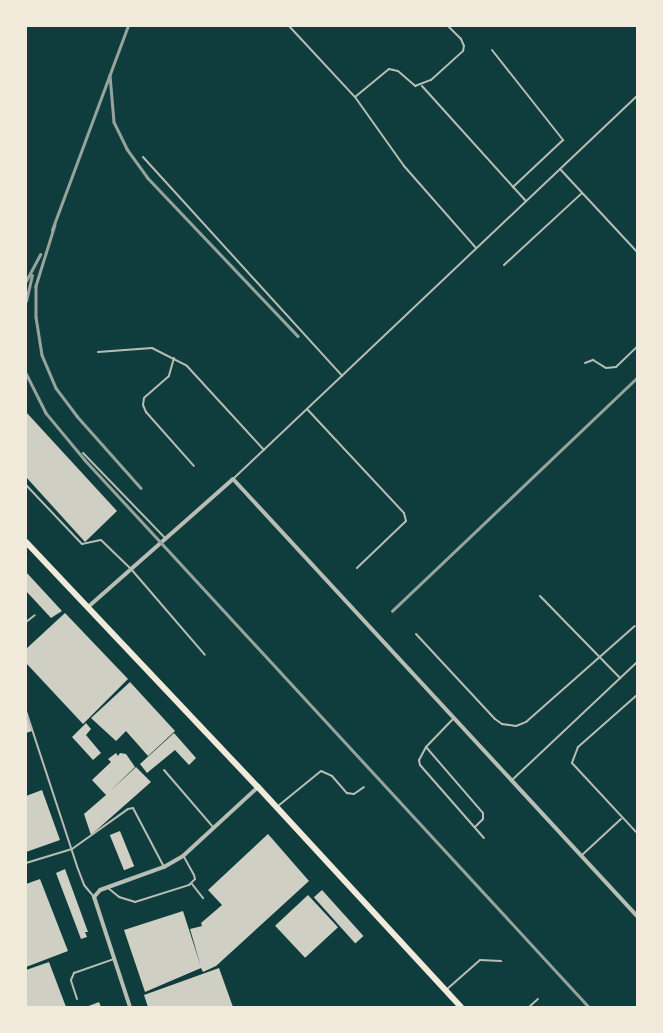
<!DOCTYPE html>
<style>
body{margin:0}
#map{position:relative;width:663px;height:1033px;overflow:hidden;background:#0f3d3e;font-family:"Exo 2",sans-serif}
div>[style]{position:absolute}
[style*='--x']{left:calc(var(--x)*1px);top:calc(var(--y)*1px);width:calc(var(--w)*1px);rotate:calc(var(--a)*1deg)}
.building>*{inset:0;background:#cfcfc3;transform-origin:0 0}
.service>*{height:2px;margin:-1px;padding:0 1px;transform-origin:1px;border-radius:1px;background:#b8beb3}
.minor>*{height:4px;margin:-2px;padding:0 2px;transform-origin:2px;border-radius:2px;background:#b8beb3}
.secondary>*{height:6px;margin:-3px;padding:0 3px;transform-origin:3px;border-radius:3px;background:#f1e9da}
.rail>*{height:2.5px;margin:-1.25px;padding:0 1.25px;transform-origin:1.25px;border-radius:1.25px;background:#97a49c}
span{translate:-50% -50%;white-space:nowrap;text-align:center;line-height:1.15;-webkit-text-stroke:3.5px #f1e9da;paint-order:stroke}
.frame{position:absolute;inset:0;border:27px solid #f1e9da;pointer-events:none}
</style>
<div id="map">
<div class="building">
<i style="clip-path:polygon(26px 412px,117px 511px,85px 542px,26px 477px)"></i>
<i style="clip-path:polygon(26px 572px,62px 611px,51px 618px,26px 591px)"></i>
<i style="clip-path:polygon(65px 613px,128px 679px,83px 724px,26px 663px,26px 649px)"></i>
<i style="clip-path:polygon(130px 682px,175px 731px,148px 756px,126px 731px,116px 741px,91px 718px)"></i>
<i style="clip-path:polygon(26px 714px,32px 731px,26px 733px)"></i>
<i style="clip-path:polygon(86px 723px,91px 729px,86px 735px,101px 753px,93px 760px,72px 737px)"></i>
<i style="clip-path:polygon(174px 733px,196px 758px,189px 765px,175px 750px,147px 773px,140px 764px)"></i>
<i style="clip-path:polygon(116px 753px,118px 756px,120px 753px,126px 754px,135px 767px,108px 793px,136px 767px,151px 782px,91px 835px,84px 814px,106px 795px,92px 780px,111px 762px,108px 759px)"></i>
<i style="clip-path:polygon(42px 790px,60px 840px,26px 852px,26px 796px)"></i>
<i style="left:120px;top:831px;width:38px;height:11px;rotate:68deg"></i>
<i style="clip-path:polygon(268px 834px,309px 881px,216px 966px,203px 972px,201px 968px,145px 992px,124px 930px,183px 911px,201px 967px,190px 929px,202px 926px,201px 923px,222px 905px,208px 890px)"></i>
<i style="clip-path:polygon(65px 869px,88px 932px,85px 932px,87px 937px,81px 939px,56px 873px)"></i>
<i style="clip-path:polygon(40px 879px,68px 951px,26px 967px,26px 884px)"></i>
<i style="left:322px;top:890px;width:62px;height:11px;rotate:48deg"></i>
<i style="left:308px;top:895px;width:44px;height:45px;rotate:47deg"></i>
<i style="clip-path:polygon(49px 962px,66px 1007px,26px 1007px,26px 970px)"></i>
<i style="clip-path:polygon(219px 968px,233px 1007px,148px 1007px,144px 995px)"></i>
<i style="clip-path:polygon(99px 1002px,101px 1007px,86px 1007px)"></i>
</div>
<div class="service">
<i style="--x:289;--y:26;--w:97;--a:47.1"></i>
<i style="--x:355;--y:97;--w:85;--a:54.6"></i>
<i style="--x:404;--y:166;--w:109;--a:48.7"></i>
<i style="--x:492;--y:50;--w:115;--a:51.7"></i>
<i style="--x:563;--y:140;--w:69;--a:136.8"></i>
<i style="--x:422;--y:86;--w:155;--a:47.9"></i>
<i style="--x:355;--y:97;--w:44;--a:-39.5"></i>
<i style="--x:389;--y:69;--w:9;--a:13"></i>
<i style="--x:398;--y:71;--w:23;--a:41"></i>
<i style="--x:415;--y:86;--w:17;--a:-21"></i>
<i style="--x:431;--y:80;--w:43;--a:-42.2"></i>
<i style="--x:463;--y:51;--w:5;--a:-79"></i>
<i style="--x:464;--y:46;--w:8;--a:-113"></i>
<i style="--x:461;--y:39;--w:18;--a:-135"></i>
<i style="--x:143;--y:157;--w:296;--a:47.7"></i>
<i style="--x:560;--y:169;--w:113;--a:47.1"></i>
<i style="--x:504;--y:265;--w:106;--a:-42.7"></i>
<i style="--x:98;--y:352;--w:54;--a:-4.2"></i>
<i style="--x:152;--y:348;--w:39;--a:27"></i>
<i style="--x:187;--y:366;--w:114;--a:47.5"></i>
<i style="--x:174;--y:358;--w:19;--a:106"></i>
<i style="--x:169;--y:376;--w:33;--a:139"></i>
<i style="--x:144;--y:398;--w:7;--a:98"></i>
<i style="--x:143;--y:405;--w:8;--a:67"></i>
<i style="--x:146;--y:412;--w:72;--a:48.4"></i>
<i style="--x:585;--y:363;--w:9;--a:-21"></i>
<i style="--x:593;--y:360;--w:15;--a:32"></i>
<i style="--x:606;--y:368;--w:10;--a:-6"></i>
<i style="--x:616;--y:367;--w:29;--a:-44"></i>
<i style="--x:307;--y:409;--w:142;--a:47"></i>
<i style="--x:404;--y:513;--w:8;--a:76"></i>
<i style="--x:406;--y:521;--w:68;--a:136.2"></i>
<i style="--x:83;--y:453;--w:118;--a:46"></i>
<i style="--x:233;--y:479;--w:557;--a:-43.47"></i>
<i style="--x:26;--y:485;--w:81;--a:46.5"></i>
<i style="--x:82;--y:544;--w:19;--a:-12"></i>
<i style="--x:101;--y:540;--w:42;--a:44"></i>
<i style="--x:131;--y:569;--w:113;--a:49.3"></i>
<i style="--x:540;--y:596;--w:115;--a:45.7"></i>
<i style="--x:26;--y:622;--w:11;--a:-38"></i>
<i style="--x:416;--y:634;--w:116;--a:47.1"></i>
<i style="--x:495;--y:719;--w:9;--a:36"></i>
<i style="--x:502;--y:724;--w:14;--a:8"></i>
<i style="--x:516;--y:726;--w:11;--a:-22"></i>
<i style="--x:526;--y:722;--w:145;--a:-41.4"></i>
<i style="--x:637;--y:695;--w:79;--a:138.6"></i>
<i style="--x:578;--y:747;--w:17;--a:111"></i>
<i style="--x:572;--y:763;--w:96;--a:47.1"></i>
<i style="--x:26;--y:711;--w:166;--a:71.8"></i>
<i style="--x:78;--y:869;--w:17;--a:69"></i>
<i style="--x:84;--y:885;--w:16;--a:50"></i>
<i style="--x:454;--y:718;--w:40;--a:134"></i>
<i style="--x:426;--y:747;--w:15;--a:118"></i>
<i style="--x:419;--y:760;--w:5;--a:79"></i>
<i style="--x:420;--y:765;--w:97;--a:48.8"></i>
<i style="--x:426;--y:747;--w:87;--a:49.2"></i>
<i style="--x:483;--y:813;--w:6;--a:90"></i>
<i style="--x:483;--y:819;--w:11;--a:135"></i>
<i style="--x:164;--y:770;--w:75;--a:49.3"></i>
<i style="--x:512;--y:780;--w:172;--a:-43.3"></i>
<i style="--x:278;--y:806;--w:55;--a:-39.1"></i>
<i style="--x:321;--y:771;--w:12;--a:24"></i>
<i style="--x:332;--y:776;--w:23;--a:49"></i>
<i style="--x:347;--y:793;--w:7;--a:8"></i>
<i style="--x:354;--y:794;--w:12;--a:-35"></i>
<i style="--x:582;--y:855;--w:53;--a:-42.7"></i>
<i style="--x:26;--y:863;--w:48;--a:-16.9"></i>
<i style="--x:72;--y:849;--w:69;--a:-35.5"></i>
<i style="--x:128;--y:809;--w:5;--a:-11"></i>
<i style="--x:133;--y:808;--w:67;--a:62.3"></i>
<i style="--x:192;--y:884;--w:18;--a:52"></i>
<i style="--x:108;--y:888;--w:14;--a:39"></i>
<i style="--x:119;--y:897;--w:17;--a:17"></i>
<i style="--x:135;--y:902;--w:57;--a:-17.5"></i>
<i style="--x:189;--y:885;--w:8;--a:-45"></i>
<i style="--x:195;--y:879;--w:4;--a:-104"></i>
<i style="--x:194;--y:875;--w:21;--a:-119"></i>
<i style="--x:446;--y:990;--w:45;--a:-41.4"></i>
<i style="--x:480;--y:960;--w:21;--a:3"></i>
<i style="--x:77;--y:999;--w:20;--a:-108"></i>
<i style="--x:71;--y:980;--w:8;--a:-67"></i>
<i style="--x:74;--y:973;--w:42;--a:-19.3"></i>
<i style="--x:529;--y:1007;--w:12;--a:-42"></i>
</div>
<div class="minor">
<i style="--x:88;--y:607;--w:193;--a:-41.4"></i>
<i style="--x:233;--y:479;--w:595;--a:47.25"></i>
<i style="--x:130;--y:1007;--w:116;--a:-108.1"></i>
<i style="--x:94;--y:897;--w:9;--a:-49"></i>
<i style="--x:100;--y:890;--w:68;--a:-19.8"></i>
<i style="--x:164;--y:867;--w:22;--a:-30"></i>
<i style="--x:183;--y:856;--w:102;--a:-42.6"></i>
</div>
<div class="secondary">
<i style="--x:26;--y:542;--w:337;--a:46.6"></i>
<i style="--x:258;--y:787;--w:299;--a:47.3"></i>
</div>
<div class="rail">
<i style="--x:110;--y:75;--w:47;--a:85.1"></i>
<i style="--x:114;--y:122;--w:30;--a:64"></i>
<i style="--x:127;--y:149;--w:34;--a:54"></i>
<i style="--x:147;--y:177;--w:219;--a:46.5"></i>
<i style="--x:55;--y:225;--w:64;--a:107.3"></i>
<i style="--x:36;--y:286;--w:31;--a:90"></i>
<i style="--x:36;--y:317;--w:38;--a:81"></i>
<i style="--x:42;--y:355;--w:36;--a:67"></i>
<i style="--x:56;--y:388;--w:35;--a:53"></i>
<i style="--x:77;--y:416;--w:96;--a:48.4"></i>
<i style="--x:52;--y:230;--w:218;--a:-69.6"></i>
<i style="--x:26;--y:281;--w:30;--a:-62"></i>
<i style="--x:26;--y:301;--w:26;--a:-77"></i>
<i style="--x:26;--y:373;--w:45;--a:63.4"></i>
<i style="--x:46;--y:413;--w:61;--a:50.3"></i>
<i style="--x:85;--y:460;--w:744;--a:47.34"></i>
<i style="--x:392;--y:611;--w:338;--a:-43.6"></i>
</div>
<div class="frame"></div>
</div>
